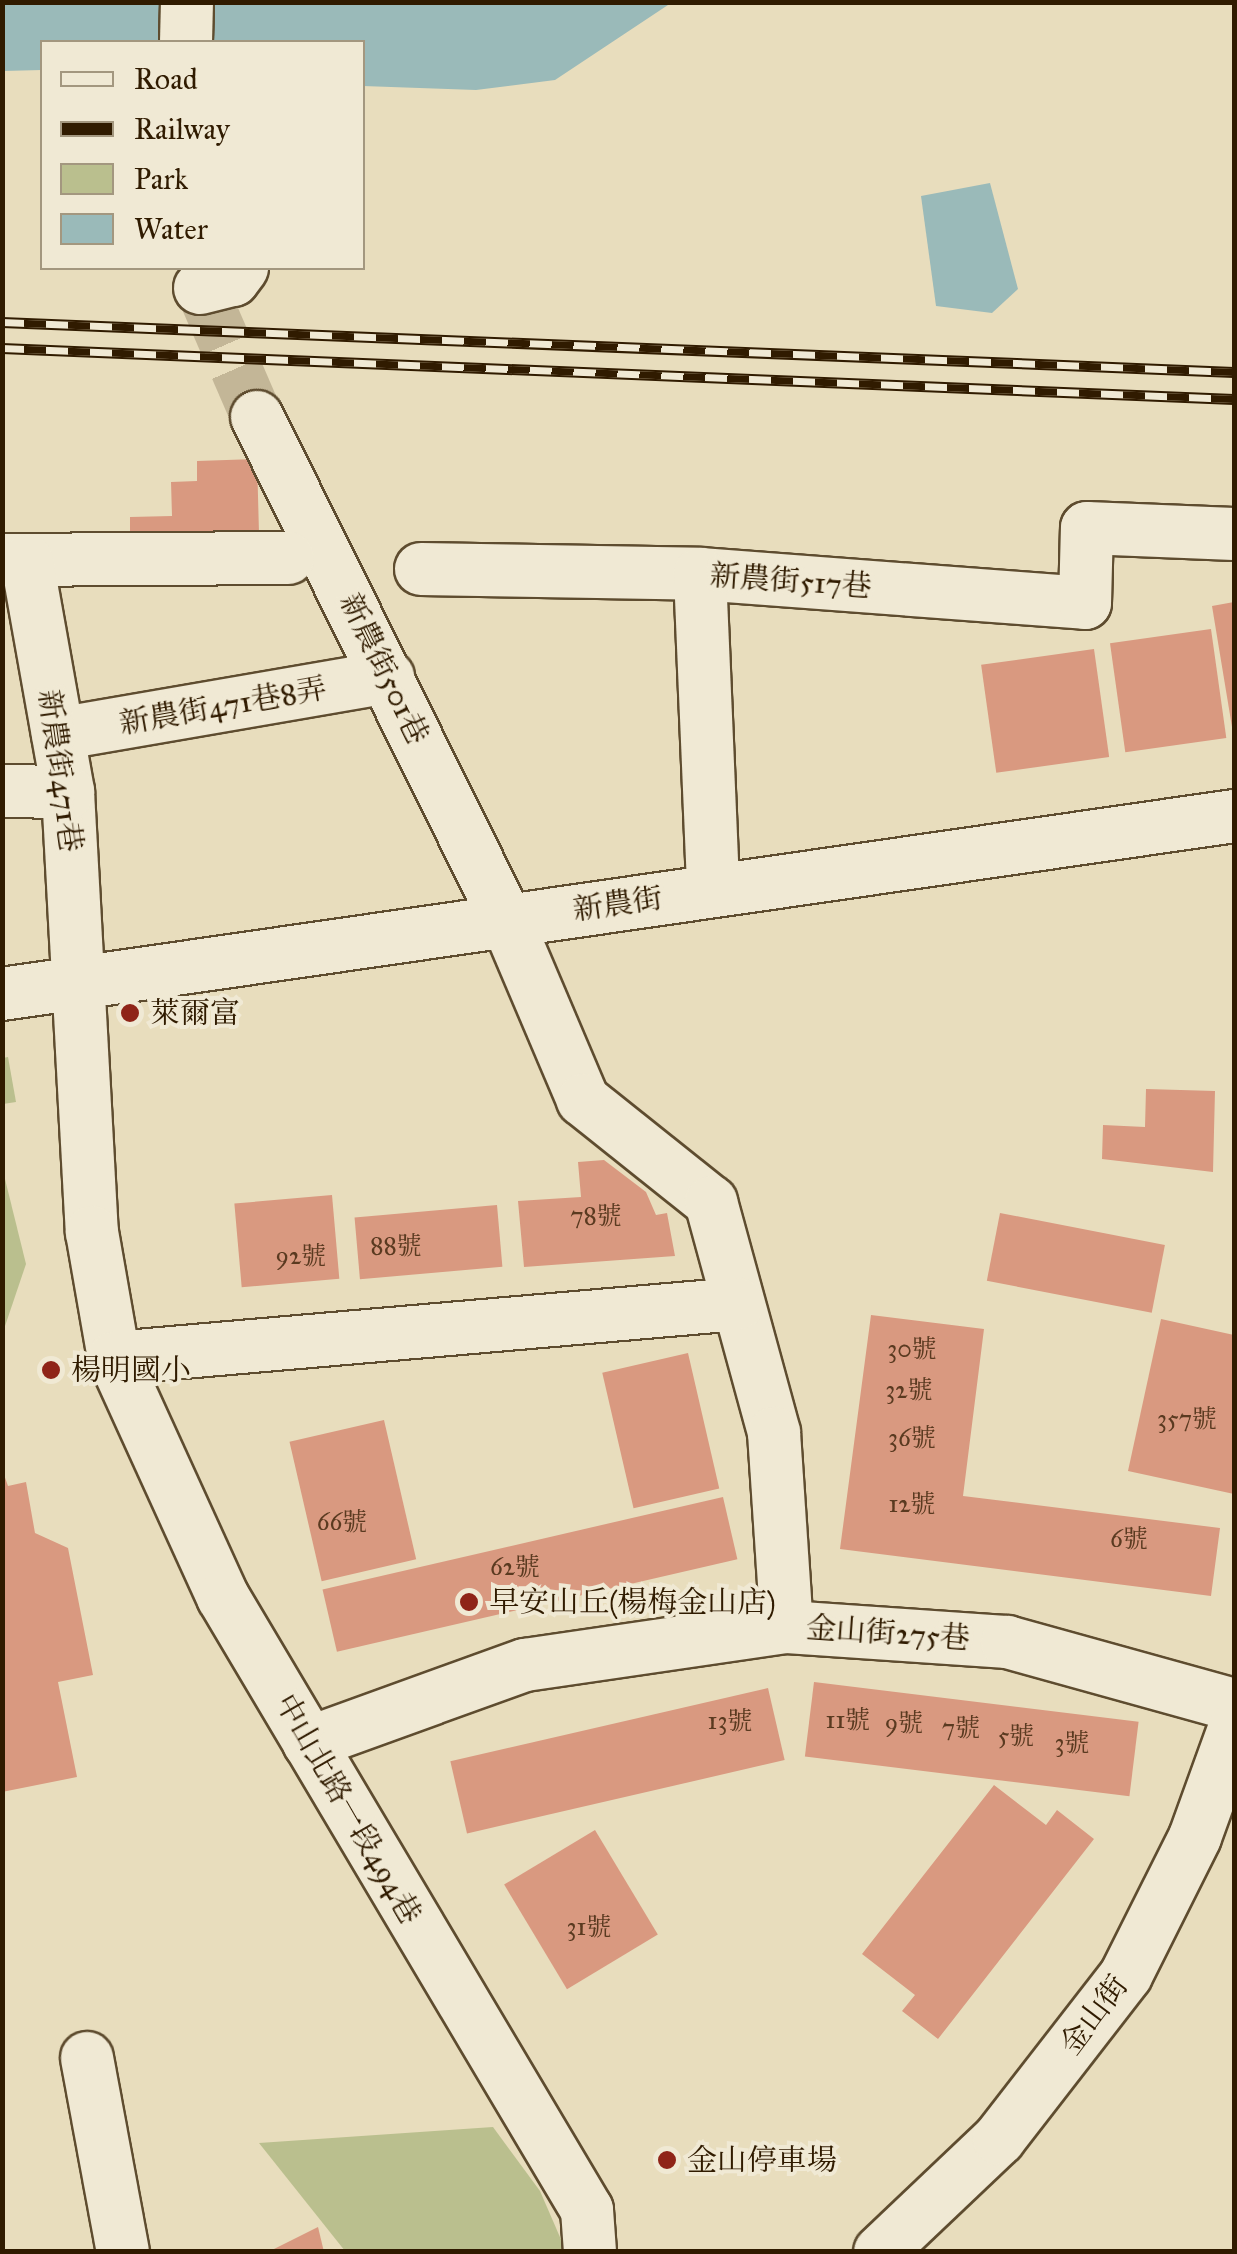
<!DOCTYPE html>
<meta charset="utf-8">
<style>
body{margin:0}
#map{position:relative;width:1237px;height:2254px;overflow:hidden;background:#e8ddbd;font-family:"IM FELL Great Primer","Noto Serif TC",serif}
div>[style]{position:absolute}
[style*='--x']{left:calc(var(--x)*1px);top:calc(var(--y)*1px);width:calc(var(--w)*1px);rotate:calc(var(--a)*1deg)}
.green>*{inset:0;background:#babf8e}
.water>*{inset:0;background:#9abab9}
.building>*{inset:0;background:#d99980;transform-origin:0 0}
.minor-tunnel>*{height:52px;margin-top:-26px;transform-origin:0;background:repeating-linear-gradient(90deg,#c3b697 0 52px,transparent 0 78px)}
.roads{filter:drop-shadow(2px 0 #5e4c2f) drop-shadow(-2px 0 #5e4c2f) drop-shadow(0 2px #5e4c2f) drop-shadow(0 -2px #5e4c2f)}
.minor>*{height:52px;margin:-26px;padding:0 26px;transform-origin:26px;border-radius:26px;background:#f0e9d4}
.rail>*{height:11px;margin-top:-5.5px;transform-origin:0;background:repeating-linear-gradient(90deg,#f0e9d4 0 22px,#301b00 0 44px);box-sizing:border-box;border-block:2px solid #301b00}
.dots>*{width:28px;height:28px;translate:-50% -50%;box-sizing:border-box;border:5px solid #f0e9d4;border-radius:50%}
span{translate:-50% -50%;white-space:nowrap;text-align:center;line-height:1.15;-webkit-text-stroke:8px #f0e9d4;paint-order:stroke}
.number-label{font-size:25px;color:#5a3a20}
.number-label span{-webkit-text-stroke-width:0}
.street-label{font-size:30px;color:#301b00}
.poi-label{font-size:30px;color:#301b00}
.left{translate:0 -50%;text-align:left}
.frame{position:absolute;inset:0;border:5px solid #301b00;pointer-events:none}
.legend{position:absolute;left:40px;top:40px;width:325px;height:230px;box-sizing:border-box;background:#f0e9d4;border:2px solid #a3977f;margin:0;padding:12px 18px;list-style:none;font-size:30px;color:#301b00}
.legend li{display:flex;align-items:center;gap:20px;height:50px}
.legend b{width:50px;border:2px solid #a3977f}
</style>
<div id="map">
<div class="green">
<i style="clip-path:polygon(8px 1057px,16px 1102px,3px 1104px,3px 1058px)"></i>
<i style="clip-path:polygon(3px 1171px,26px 1264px,3px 1332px,2px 1332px)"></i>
<i style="clip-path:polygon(493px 2127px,540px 2191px,566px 2251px,345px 2251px,259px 2143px)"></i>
</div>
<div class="water">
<i style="clip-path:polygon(2px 3px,671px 3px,555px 80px,476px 90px,363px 86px,362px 42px,42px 42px,42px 70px,3px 71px)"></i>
<i style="clip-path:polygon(990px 183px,1018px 289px,992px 313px,936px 306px,921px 196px)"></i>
</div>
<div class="building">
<i style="clip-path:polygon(257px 459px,259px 533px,130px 534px,130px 517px,172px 516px,171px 482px,197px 481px,197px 461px)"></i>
<i style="clip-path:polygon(1234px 602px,1234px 727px,1232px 727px,1212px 606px)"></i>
<i style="left:1211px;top:629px;width:110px;height:102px;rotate:82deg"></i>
<i style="left:1094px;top:649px;width:109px;height:114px;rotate:82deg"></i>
<i style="clip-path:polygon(1146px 1089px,1215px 1091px,1213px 1172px,1102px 1159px,1103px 1125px,1145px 1127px)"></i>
<i style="clip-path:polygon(604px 1160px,646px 1192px,656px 1215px,667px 1213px,675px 1256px,524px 1267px,518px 1201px,581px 1197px,578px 1162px)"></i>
<i style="left:332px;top:1195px;width:84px;height:98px;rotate:85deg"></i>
<i style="left:497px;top:1205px;width:62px;height:143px;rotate:85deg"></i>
<i style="left:1000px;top:1213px;width:168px;height:69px;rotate:11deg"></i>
<i style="clip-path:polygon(871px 1315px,984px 1329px,963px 1496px,1220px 1528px,1211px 1596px,840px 1549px)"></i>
<i style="clip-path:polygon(1161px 1319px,1234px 1335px,1234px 1494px,1128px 1471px)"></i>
<i style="left:688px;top:1353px;width:139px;height:88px;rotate:77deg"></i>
<i style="left:384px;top:1420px;width:143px;height:97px;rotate:77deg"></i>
<i style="clip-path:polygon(2px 1469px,8px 1486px,26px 1482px,35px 1533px,68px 1548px,93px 1675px,58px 1682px,77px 1777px,2px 1792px)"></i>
<i style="left:723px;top:1497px;width:64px;height:411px;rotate:77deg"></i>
<i style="left:814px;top:1682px;width:327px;height:75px;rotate:7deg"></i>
<i style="left:768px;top:1688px;width:74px;height:326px;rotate:77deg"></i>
<i style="clip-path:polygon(994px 1785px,1046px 1825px,1057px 1810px,1094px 1839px,938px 2039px,902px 2011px,915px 1995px,862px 1954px)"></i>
<i style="left:595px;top:1830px;width:122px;height:106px;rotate:59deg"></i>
<i style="clip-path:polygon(318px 2227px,324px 2252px,268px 2252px)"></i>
</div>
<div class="minor-tunnel">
<i style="--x:205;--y:297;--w:131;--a:66.6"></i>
</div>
<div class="roads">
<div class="minor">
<i style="--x:186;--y:42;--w:40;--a:-88.6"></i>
<i style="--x:200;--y:288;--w:34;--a:-14"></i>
<i style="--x:233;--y:280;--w:15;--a:-53"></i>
<i style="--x:257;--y:417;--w:565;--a:63.62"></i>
<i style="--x:508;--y:923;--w:192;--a:67"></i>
<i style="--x:583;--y:1100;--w:164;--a:38.6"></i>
<i style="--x:711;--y:1202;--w:239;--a:74.7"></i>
<i style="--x:774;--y:1433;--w:194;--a:86.2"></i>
<i style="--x:2;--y:560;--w:286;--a:-0.4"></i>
<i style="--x:27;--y:561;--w:235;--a:79.9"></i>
<i style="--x:68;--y:792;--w:441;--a:86.9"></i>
<i style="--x:92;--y:1232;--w:128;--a:80.1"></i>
<i style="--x:114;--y:1358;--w:263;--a:65.5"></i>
<i style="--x:223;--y:1597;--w:713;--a:59.3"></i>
<i style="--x:587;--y:2210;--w:42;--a:85.9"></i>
<i style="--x:421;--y:569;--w:279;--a:1"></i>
<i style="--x:700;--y:574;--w:386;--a:4.3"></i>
<i style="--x:1085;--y:603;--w:75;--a:-88.5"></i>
<i style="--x:1087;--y:528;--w:147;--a:2.3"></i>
<i style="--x:700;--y:574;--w:316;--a:87.6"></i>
<i style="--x:58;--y:734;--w:335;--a:-9.8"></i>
<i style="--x:2;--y:791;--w:66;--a:0.9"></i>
<i style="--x:2;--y:994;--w:1245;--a:-8.22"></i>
<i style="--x:114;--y:1358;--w:626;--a:-4.95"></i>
<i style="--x:309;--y:1743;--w:230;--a:-19.9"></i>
<i style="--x:525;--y:1665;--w:265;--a:-8.3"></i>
<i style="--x:787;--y:1627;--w:221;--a:3.9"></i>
<i style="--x:1007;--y:1642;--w:236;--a:15.5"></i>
<i style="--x:87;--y:2058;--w:197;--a:79.5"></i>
<i style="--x:880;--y:2252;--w:164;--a:-43.5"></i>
<i style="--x:999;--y:2139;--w:207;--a:-52.2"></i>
<i style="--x:1126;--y:1975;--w:154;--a:-63.4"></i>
<i style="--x:1195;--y:1837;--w:115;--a:-70.1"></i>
</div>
</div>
<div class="rail">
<i style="--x:2;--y:322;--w:1233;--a:2.32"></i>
<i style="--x:2;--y:348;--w:1233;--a:2.37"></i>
</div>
<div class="dots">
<i style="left:130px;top:1013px;background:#8f2418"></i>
<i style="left:51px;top:1370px;background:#8f2418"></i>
<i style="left:469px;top:1602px;background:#8f2418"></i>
<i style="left:667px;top:2160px;background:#8f2418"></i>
</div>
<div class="number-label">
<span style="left:596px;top:1216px">78號</span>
<span style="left:396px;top:1246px">88號</span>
<span style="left:301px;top:1256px">92號</span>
<span style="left:912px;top:1349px">30號</span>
<span style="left:909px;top:1390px">32號</span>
<span style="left:1187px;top:1419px">357號</span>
<span style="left:912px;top:1438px">36號</span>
<span style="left:912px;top:1504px">12號</span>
<span style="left:342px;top:1522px">66號</span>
<span style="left:1129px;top:1539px">6號</span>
<span style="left:515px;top:1567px">62號</span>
<span style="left:848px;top:1720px">11號</span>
<span style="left:730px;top:1721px">13號</span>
<span style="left:904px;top:1723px">9號</span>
<span style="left:961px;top:1728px">7號</span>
<span style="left:1016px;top:1736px">5號</span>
<span style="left:1072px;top:1743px">3號</span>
<span style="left:589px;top:1927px">31號</span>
</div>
<div class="street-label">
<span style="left:791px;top:581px;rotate:4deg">新農街517巷</span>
<span style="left:384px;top:669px;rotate:64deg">新農街501巷</span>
<span style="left:223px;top:706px;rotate:-10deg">新農街471巷8弄</span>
<span style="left:60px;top:771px;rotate:82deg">新農街471巷</span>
<span style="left:618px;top:904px;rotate:-8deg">新農街</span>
<span style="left:888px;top:1633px;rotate:4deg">金山街275巷</span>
<span style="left:348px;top:1809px;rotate:60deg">中山北路一段494巷</span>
<span style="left:1094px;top:2015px;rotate:-53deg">金山街</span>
</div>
<div class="poi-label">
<span class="left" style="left:150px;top:1013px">萊爾富</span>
<span class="left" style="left:71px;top:1370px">楊明國小</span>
<span class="left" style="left:489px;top:1602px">早安山丘(楊梅金山店)</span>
<span class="left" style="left:687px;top:2160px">金山停車場</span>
</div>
<div class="frame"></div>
<ul class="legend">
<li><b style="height:12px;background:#f0e9d4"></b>Road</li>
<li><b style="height:12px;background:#301b00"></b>Railway</li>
<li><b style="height:28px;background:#babf8e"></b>Park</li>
<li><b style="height:28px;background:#9abab9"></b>Water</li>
</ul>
</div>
